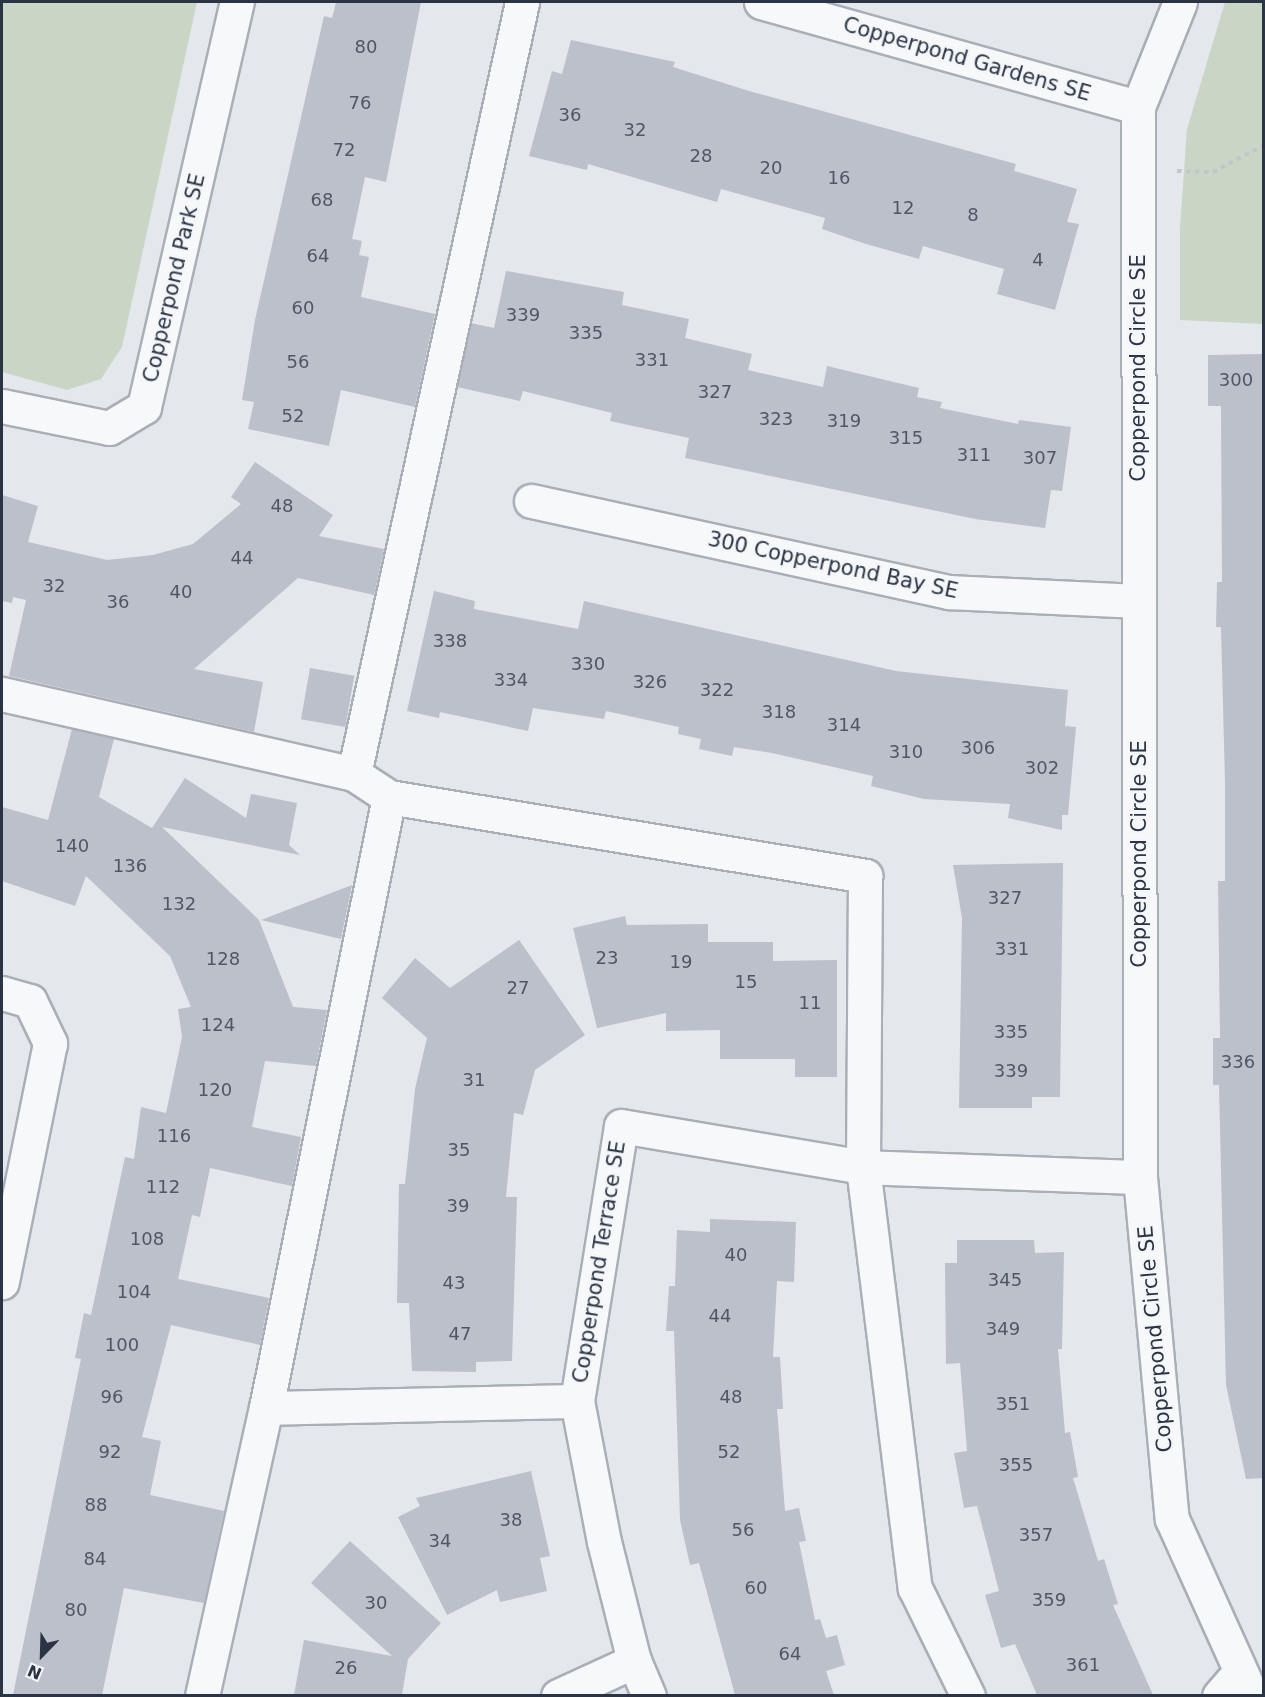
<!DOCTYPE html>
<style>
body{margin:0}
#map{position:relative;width:1265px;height:1697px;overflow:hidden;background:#e4e7ec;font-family:"DejaVu Sans",sans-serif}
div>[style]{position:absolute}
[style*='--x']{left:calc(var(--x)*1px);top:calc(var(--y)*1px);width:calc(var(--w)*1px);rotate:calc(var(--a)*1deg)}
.green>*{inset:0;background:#c9d6c5}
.building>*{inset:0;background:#bbc0ca;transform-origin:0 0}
.path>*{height:4px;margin-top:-2px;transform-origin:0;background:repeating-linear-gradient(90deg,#c2c5cb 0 4.5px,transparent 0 9px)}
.roads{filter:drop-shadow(2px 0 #a9aeb7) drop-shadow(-2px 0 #a9aeb7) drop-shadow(0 2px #a9aeb7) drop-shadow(0 -2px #a9aeb7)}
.minor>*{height:33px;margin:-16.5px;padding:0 16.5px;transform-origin:16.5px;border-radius:16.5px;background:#f7f8fa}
span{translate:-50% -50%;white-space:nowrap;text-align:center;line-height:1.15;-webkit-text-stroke:4.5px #f4f6f9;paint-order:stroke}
.number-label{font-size:18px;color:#4f5766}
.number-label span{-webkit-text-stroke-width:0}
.street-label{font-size:21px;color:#2b3445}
.frame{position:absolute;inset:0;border:3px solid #2b3445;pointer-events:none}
.north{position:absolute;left:12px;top:1625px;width:60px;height:60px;-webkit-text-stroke:4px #f4f6f9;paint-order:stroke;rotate:203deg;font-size:16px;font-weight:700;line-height:24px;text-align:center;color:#2b3445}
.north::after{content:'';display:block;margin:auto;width:21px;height:27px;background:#2b3445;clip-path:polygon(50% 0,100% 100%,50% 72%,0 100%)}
</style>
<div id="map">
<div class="green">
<i style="clip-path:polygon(2px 2px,197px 2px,122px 347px,101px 379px,67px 390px,2px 372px)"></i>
<i style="clip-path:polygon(1225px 2px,1263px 2px,1263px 324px,1180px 320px,1180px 228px,1187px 129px)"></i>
</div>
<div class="building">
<i style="clip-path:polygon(336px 2px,421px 2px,386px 182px,365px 177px,352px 239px,362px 241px,359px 255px,369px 257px,361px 297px,435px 314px,415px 407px,341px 390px,329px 446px,248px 429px,254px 402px,242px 400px,255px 320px,324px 16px,332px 18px)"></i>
<i style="clip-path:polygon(571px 40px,675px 62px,673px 67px,749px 91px,1016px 164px,1014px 171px,1077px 189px,1067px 222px,1079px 224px,1055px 310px,997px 294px,1004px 269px,923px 246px,919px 259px,863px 243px,822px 229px,825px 218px,721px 189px,717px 202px,588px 164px,587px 170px,529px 156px,552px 71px,562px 74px)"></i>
<i style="clip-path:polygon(506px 271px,624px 292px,622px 305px,689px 319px,685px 338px,752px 354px,748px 370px,823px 387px,827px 366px,919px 388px,917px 397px,942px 402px,940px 408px,1018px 424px,1019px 420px,1071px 427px,1062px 491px,1051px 490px,1045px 528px,975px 519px,685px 458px,689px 438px,610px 421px,612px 413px,523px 391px,520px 401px,457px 387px,471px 323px,494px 328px)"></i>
<i style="clip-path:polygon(1263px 354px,1263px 1478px,1246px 1479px,1226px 1385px,1219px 1085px,1213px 1085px,1213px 1038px,1220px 1038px,1218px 881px,1225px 881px,1225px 782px,1221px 627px,1216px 627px,1217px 582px,1222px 582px,1221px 406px,1208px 406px,1208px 355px)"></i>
<i style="clip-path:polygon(255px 462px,333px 515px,319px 536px,384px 549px,374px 595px,298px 578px,194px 669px,263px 682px,254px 732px,9px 676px,26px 600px,13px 597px,12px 603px,2px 601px,2px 495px,38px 506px,28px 542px,107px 560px,153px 555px,193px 544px,241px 504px,231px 497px)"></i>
<i style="clip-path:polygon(434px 591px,475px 601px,474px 609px,578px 629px,584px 601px,896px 671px,1068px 690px,1065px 726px,1076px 727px,1068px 815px,1062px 815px,1062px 830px,1008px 818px,1010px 804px,924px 799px,871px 786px,873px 776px,772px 753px,734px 747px,732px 756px,699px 749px,701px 739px,678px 734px,679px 727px,606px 711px,604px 719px,533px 708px,528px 731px,440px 712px,439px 718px,407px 711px)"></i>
<i style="left:310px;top:668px;width:45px;height:52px;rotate:10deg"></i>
<i style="clip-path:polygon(72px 729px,114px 739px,99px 797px,152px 828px,185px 778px,246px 818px,251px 794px,297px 803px,289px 845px,300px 855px,162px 827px,259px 920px,293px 1007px,327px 1010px,316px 1066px,265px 1061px,252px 1127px,301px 1137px,292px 1186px,210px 1168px,200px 1217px,192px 1215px,178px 1279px,269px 1298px,260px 1345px,171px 1325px,142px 1437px,161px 1441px,150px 1495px,224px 1511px,204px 1603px,124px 1588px,102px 1695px,13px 1695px,81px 1359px,75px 1358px,84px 1313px,91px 1315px,125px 1157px,134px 1159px,141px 1107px,166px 1113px,182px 1037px,178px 1009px,191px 1007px,170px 956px,86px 876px,75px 906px,2px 881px,2px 807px,48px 820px)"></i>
<i style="clip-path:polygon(1063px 863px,1060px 1097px,1032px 1097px,1032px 1108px,959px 1108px,962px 918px,953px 865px)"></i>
<i style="clip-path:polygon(352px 885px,341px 939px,261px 920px)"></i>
<i style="clip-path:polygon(625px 916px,627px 925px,708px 924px,708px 942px,773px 942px,773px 961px,837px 960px,837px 1077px,795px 1077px,795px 1059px,720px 1059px,720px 1030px,666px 1031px,666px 1013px,597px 1028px,573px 928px)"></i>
<i style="clip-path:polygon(519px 940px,585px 1035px,535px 1070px,523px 1115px,514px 1113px,506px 1197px,517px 1197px,512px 1361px,476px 1362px,476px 1372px,412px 1371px,409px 1303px,397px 1303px,399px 1184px,405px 1184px,415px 1089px,427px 1038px,382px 998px,415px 958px,450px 988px)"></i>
<i style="clip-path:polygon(710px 1219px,796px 1222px,794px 1282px,777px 1281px,773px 1357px,780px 1357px,783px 1409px,777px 1409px,785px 1511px,799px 1508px,806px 1541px,799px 1542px,815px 1620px,820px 1619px,826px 1638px,837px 1635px,845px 1665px,826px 1671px,834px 1695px,735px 1695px,699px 1563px,690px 1565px,680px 1520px,674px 1331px,666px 1331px,669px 1286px,675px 1286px,677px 1230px,710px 1232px)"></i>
<i style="clip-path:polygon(957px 1240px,1034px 1240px,1035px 1253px,1064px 1252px,1062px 1349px,1058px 1349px,1065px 1433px,1070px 1432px,1078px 1477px,1073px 1478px,1098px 1561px,1104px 1559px,1118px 1604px,1113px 1605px,1153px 1695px,1037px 1695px,1015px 1644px,1001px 1648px,985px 1595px,999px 1591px,977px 1506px,964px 1508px,954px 1453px,967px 1451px,960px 1363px,946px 1364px,945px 1263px,957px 1263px)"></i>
<i style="clip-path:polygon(531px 1471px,550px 1556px,540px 1558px,547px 1591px,500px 1602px,497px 1590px,447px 1615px,398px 1517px,420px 1506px,416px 1498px)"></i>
<i style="clip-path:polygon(350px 1541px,441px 1623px,408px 1659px,402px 1695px,294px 1695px,304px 1640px,392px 1656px,311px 1583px)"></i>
</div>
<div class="path">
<i style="--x:1177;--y:171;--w:36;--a:2"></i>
<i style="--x:1213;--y:172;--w:58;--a:-27.9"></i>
</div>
<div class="roads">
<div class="minor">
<i style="--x:761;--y:2;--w:391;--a:15.6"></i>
<i style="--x:1180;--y:2;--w:113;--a:111.8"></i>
<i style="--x:1138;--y:107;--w:1070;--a:89.89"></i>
<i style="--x:1140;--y:1177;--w:343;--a:84.7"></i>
<i style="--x:1172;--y:1519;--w:194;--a:65.7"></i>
<i style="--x:2;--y:406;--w:109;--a:11.6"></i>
<i style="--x:109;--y:428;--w:41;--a:-31"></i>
<i style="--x:144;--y:407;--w:416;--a:-77.1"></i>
<i style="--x:531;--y:501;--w:428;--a:12.3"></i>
<i style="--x:949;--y:592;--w:189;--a:2.7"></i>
<i style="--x:2;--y:694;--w:361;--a:12.8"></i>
<i style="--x:354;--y:774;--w:42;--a:33.3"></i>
<i style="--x:389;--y:797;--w:483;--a:9.4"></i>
<i style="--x:865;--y:876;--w:291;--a:90.4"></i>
<i style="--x:863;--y:1167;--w:424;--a:83"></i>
<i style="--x:915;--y:1588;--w:120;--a:63.9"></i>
<i style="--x:354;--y:774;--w:790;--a:-77.72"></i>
<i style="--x:2;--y:993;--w:29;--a:16"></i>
<i style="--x:30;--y:1001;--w:47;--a:64.5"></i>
<i style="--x:50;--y:1043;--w:244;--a:101.4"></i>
<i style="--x:266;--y:1408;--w:311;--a:-1.3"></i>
<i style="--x:202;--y:1696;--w:295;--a:-77.5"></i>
<i style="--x:266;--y:1408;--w:623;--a:-78.62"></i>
<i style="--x:558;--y:1696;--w:84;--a:-24.7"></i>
<i style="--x:649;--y:1696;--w:38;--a:-113"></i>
<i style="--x:634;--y:1661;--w:123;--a:-104.1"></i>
<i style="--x:604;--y:1542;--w:144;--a:-100.8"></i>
<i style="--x:577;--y:1401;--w:278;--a:-80.9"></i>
<i style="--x:621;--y:1126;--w:245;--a:9.6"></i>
<i style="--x:863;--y:1167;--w:277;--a:2.1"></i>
<i style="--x:1219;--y:1696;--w:32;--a:-49"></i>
</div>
</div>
<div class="number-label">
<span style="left:366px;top:47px">80</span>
<span style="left:360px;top:103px">76</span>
<span style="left:570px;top:115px">36</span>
<span style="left:635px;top:130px">32</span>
<span style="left:344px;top:150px">72</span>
<span style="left:701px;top:156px">28</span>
<span style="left:771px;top:168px">20</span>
<span style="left:839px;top:178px">16</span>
<span style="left:322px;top:200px">68</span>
<span style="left:903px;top:208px">12</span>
<span style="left:973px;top:215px">8</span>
<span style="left:318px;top:256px">64</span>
<span style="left:1038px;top:260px">4</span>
<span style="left:303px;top:308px">60</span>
<span style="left:523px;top:315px">339</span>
<span style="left:586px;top:333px">335</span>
<span style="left:652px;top:360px">331</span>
<span style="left:298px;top:362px">56</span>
<span style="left:1236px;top:380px">300</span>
<span style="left:715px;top:392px">327</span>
<span style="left:293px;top:416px">52</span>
<span style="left:776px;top:419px">323</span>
<span style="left:844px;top:421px">319</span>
<span style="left:906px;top:438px">315</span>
<span style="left:974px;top:455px">311</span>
<span style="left:1040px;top:458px">307</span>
<span style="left:282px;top:506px">48</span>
<span style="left:242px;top:558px">44</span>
<span style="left:54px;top:586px">32</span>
<span style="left:181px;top:592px">40</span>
<span style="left:118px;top:602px">36</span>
<span style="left:450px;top:641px">338</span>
<span style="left:588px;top:664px">330</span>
<span style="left:511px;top:680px">334</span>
<span style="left:650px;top:682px">326</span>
<span style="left:717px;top:690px">322</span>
<span style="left:779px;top:712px">318</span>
<span style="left:844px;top:725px">314</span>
<span style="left:978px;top:748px">306</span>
<span style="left:906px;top:752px">310</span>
<span style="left:1042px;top:768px">302</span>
<span style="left:72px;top:846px">140</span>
<span style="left:130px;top:866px">136</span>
<span style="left:1005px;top:898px">327</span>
<span style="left:179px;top:904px">132</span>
<span style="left:1012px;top:949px">331</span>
<span style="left:607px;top:958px">23</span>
<span style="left:223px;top:959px">128</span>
<span style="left:681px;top:962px">19</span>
<span style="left:746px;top:982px">15</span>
<span style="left:518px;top:988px">27</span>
<span style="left:810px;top:1003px">11</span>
<span style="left:218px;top:1025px">124</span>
<span style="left:1011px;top:1032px">335</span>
<span style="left:1238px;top:1062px">336</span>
<span style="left:1011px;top:1071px">339</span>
<span style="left:474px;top:1080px">31</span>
<span style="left:215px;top:1090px">120</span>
<span style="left:174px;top:1136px">116</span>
<span style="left:459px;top:1150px">35</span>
<span style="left:163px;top:1187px">112</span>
<span style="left:458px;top:1206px">39</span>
<span style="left:147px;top:1239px">108</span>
<span style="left:736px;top:1255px">40</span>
<span style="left:1005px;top:1280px">345</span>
<span style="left:454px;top:1283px">43</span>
<span style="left:134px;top:1292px">104</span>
<span style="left:720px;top:1316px">44</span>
<span style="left:1003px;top:1329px">349</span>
<span style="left:460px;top:1334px">47</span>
<span style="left:122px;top:1345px">100</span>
<span style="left:112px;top:1397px">96</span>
<span style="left:731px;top:1397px">48</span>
<span style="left:1013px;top:1404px">351</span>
<span style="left:110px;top:1452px">92</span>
<span style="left:729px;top:1452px">52</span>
<span style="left:1016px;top:1465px">355</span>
<span style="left:96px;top:1505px">88</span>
<span style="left:511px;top:1520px">38</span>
<span style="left:743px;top:1530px">56</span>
<span style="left:1036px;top:1535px">357</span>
<span style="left:440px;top:1541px">34</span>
<span style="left:95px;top:1559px">84</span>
<span style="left:756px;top:1588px">60</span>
<span style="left:1049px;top:1600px">359</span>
<span style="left:376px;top:1603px">30</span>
<span style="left:76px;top:1610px">80</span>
<span style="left:790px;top:1654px">64</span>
<span style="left:1083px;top:1665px">361</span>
<span style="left:346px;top:1668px">26</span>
</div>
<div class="street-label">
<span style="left:967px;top:59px;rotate:16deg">Copperpond Gardens SE</span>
<span style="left:174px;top:278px;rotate:-77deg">Copperpond Park SE</span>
<span style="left:1138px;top:368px;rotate:-90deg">Copperpond Circle SE</span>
<span style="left:833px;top:565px;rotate:12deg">300 Copperpond Bay SE</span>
<span style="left:1139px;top:854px;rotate:-90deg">Copperpond Circle SE</span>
<span style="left:599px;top:1262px;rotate:-81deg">Copperpond Terrace SE</span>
<span style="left:1155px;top:1339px;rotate:-95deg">Copperpond Circle SE</span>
</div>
<div class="frame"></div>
<div class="north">N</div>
</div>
